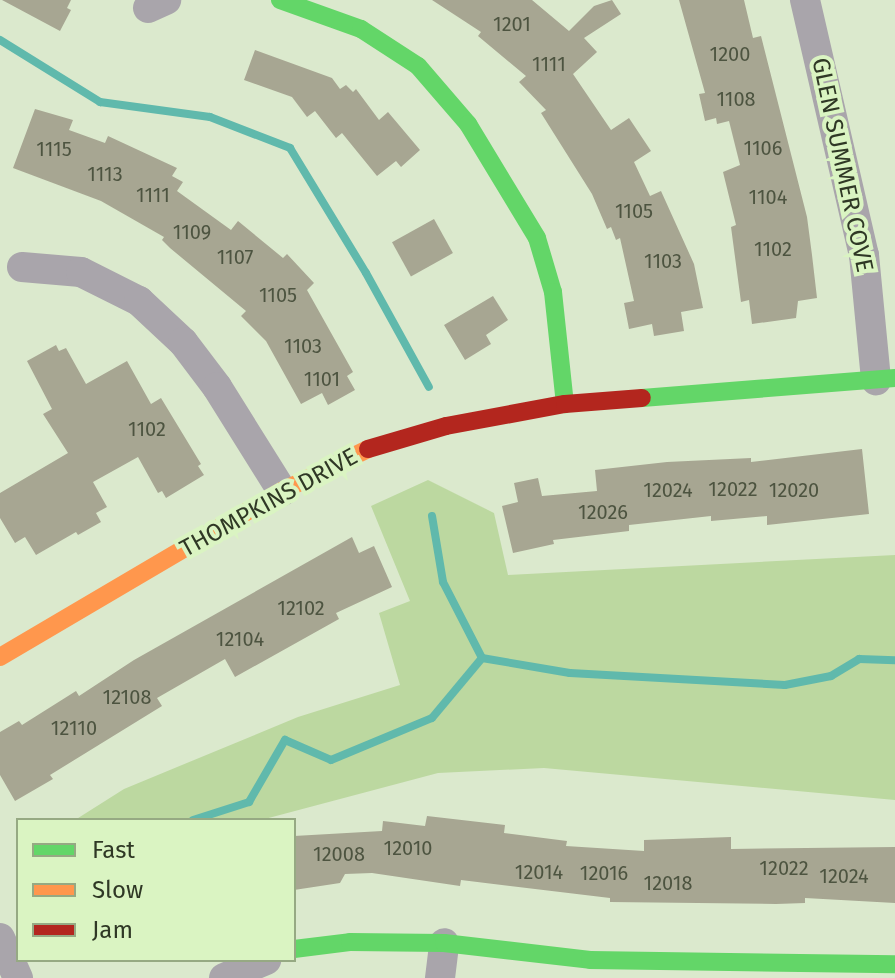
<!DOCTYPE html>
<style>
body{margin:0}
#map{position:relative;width:895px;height:978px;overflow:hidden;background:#dbe9cd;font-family:"Fira Sans",sans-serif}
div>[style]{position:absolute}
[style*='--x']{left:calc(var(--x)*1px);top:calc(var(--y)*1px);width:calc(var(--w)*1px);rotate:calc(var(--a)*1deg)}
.green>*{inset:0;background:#bcd8a0}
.stream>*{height:8px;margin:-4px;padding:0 4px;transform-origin:4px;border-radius:4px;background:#60b9ac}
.building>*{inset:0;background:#a7a692;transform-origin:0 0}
.street>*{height:30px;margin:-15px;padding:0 15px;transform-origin:15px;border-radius:15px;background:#a9a5ab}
.fast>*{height:18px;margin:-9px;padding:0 9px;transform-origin:9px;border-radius:9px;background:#63d668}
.slow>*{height:18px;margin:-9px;padding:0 9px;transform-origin:9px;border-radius:9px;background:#ff974d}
.jam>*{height:18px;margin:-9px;padding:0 9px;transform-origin:9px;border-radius:9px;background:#b3261e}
span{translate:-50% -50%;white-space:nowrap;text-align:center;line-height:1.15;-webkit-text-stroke:8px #daf4c2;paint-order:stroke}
.number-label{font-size:20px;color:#4d5440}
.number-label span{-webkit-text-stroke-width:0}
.street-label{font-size:24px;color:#2f3825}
.legend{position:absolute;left:16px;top:818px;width:280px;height:144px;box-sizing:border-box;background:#daf4c2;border:2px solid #96a983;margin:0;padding:10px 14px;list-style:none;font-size:24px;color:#2f3825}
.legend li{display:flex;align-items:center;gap:16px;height:40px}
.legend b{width:40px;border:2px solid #96a983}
</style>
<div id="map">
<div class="green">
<i style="clip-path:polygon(428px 480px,494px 513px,508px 575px,895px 555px,895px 800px,544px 768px,438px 773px,261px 820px,75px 820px,124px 789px,298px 717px,400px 685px,379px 613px,410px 601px,371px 506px)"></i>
</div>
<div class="stream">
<i style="--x:0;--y:40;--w:118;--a:31.8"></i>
<i style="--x:100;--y:102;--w:111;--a:7.8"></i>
<i style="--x:210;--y:117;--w:86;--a:21.2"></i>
<i style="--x:290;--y:148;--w:146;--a:58.7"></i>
<i style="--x:366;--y:273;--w:130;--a:61.1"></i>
<i style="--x:432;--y:516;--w:67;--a:80.5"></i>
<i style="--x:443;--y:582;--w:85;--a:62.8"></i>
<i style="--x:482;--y:658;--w:89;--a:9.7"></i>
<i style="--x:570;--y:673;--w:215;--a:3.2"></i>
<i style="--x:785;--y:685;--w:47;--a:-11.1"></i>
<i style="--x:831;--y:676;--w:33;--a:-31"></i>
<i style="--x:859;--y:659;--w:36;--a:2"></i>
<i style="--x:193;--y:820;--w:59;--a:-17.8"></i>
<i style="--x:249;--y:802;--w:72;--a:-59.9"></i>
<i style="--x:285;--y:740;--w:50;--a:23.5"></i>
<i style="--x:331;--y:760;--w:109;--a:-22.6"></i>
<i style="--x:432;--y:718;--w:78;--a:-50.2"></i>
</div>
<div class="building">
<i style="clip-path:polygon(2px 0,71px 0,67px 8px,71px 10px,60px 31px)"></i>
<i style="clip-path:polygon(432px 0,532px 0,569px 31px,594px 6px,612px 0,621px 14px,584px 38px,597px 52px,573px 74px,611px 130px,629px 118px,651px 151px,634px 162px,650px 196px,661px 191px,694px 264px,703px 308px,681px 312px,684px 331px,654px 336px,652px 324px,629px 329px,624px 303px,634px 301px,620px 238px,616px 240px,611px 227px,607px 229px,592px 194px,541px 113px,546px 110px,519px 82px,526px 76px,478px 36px,481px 32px)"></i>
<i style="clip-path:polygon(679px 0,744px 0,753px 38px,761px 36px,807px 217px,812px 255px,817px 298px,798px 301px,796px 318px,752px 324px,749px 300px,741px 302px,731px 227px,736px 225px,723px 172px,740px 165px,729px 121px,717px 124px,716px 118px,705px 121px,699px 94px,705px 93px)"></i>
<i style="clip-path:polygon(255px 50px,332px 78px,340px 89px,346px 85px,353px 92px,356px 89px,379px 120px,388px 112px,420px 150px,401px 167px,396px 161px,377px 176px,342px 133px,336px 138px,315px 111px,307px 117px,292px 97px,244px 80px)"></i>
<i style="clip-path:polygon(35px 109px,73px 120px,69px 130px,105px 143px,108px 136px,177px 168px,172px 176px,183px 182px,177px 191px,231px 230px,238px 221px,283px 258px,287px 254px,314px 283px,307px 290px,353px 372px,347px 376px,355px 390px,328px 405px,322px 393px,301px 404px,266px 341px,241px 316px,246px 311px,170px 248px,162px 240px,164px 237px,101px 201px,13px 168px)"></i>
<i style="left:434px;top:219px;width:39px;height:48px;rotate:61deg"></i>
<i style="clip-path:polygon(493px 296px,508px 320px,486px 335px,491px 344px,465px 360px,444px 325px)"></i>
<i style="clip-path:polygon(56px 345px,59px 351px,66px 348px,86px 384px,127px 361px,151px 404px,161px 398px,201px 464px,198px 466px,204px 475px,166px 498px,162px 491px,158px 493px,138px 457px,93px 482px,107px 507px,96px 513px,101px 522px,78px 535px,76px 532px,36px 555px,25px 537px,15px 543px,0 518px,0 493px,68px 453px,43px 414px,52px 409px,27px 361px)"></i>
<i style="clip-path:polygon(862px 449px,869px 514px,767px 525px,767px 516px,711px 521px,711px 516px,629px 525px,629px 531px,553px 540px,554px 544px,513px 553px,502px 506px,518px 502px,514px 483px,538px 478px,542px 496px,597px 491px,595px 470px,667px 462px,751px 458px,751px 462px)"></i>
<i style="clip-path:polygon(352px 537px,359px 553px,374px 546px,392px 587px,336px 613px,339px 619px,235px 677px,225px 659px,157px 698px,162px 706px,50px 775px,53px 779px,15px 801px,0 775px,0 732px,19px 721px,22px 725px,76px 691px,79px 696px,134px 660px)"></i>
<i style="clip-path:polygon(427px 816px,505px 825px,504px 833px,567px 841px,566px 846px,644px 851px,644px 840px,731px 837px,731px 849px,895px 847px,895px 903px,805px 898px,805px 903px,776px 904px,610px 902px,610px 898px,461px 880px,460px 886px,372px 873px,345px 874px,340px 883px,294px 890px,294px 836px,382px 831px,383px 821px,425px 826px)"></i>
</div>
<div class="street">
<i style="--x:805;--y:0;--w:262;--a:77"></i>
<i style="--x:864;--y:255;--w:126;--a:84.5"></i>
<i style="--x:148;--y:8;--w:20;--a:-24"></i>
<i style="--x:22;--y:267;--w:59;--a:4.8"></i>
<i style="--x:81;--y:272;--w:65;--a:26.6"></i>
<i style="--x:139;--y:301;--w:60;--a:43"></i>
<i style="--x:183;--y:342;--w:56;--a:52.9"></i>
<i style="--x:217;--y:387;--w:123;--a:58"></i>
<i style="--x:0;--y:938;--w:44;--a:65.8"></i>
<i style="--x:224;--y:978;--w:46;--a:-23.2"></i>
<i style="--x:440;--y:978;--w:35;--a:-83"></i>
</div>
<div class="fast">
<i style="--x:280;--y:0;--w:86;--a:19.7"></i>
<i style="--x:361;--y:29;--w:68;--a:33"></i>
<i style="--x:418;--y:66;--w:77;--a:49.2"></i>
<i style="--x:468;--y:124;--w:133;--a:58.8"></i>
<i style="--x:537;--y:238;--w:56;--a:73.5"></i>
<i style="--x:553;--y:292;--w:113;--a:83.9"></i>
<i style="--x:642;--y:398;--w:254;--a:-4.5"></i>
<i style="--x:294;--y:949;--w:56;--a:-7.1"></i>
<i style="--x:350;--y:942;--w:94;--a:0.6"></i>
<i style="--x:444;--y:943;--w:147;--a:6.6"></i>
<i style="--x:590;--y:960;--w:305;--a:0.8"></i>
</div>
<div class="slow">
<i style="--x:0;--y:657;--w:327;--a:-30.5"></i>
<i style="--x:282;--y:491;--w:96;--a:-26"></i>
</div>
<div class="jam">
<i style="--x:368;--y:449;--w:81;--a:-16.4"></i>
<i style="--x:446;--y:426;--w:121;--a:-10.5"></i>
<i style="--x:565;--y:404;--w:77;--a:-4.5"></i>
</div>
<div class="number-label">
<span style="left:512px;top:24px">1201</span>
<span style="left:730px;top:54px">1200</span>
<span style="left:549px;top:64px">1111</span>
<span style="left:736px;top:99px">1108</span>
<span style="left:763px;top:148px">1106</span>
<span style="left:54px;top:149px">1115</span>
<span style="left:105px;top:174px">1113</span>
<span style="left:153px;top:195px">1111</span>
<span style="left:768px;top:197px">1104</span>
<span style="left:634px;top:211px">1105</span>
<span style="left:192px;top:232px">1109</span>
<span style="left:773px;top:249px">1102</span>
<span style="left:235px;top:257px">1107</span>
<span style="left:663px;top:261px">1103</span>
<span style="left:278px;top:295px">1105</span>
<span style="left:303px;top:346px">1103</span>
<span style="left:322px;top:379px">1101</span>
<span style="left:147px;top:429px">1102</span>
<span style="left:733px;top:489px">12022</span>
<span style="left:668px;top:490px">12024</span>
<span style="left:794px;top:490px">12020</span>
<span style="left:603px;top:512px">12026</span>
<span style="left:301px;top:608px">12102</span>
<span style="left:240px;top:639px">12104</span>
<span style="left:127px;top:697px">12108</span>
<span style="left:74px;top:728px">12110</span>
<span style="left:408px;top:848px">12010</span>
<span style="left:339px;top:854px">12008</span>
<span style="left:784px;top:868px">12022</span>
<span style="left:539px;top:872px">12014</span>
<span style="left:604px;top:873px">12016</span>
<span style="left:844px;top:876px">12024</span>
<span style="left:668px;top:883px">12018</span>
</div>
<div class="street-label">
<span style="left:842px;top:165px;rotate:78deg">GLEN SUMMER COVE</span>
<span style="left:269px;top:503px;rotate:-29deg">THOMPKINS DRIVE</span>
</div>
<ul class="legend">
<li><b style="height:10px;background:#63d668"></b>Fast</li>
<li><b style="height:10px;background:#ff974d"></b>Slow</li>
<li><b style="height:10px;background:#b3261e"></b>Jam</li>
</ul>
</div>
